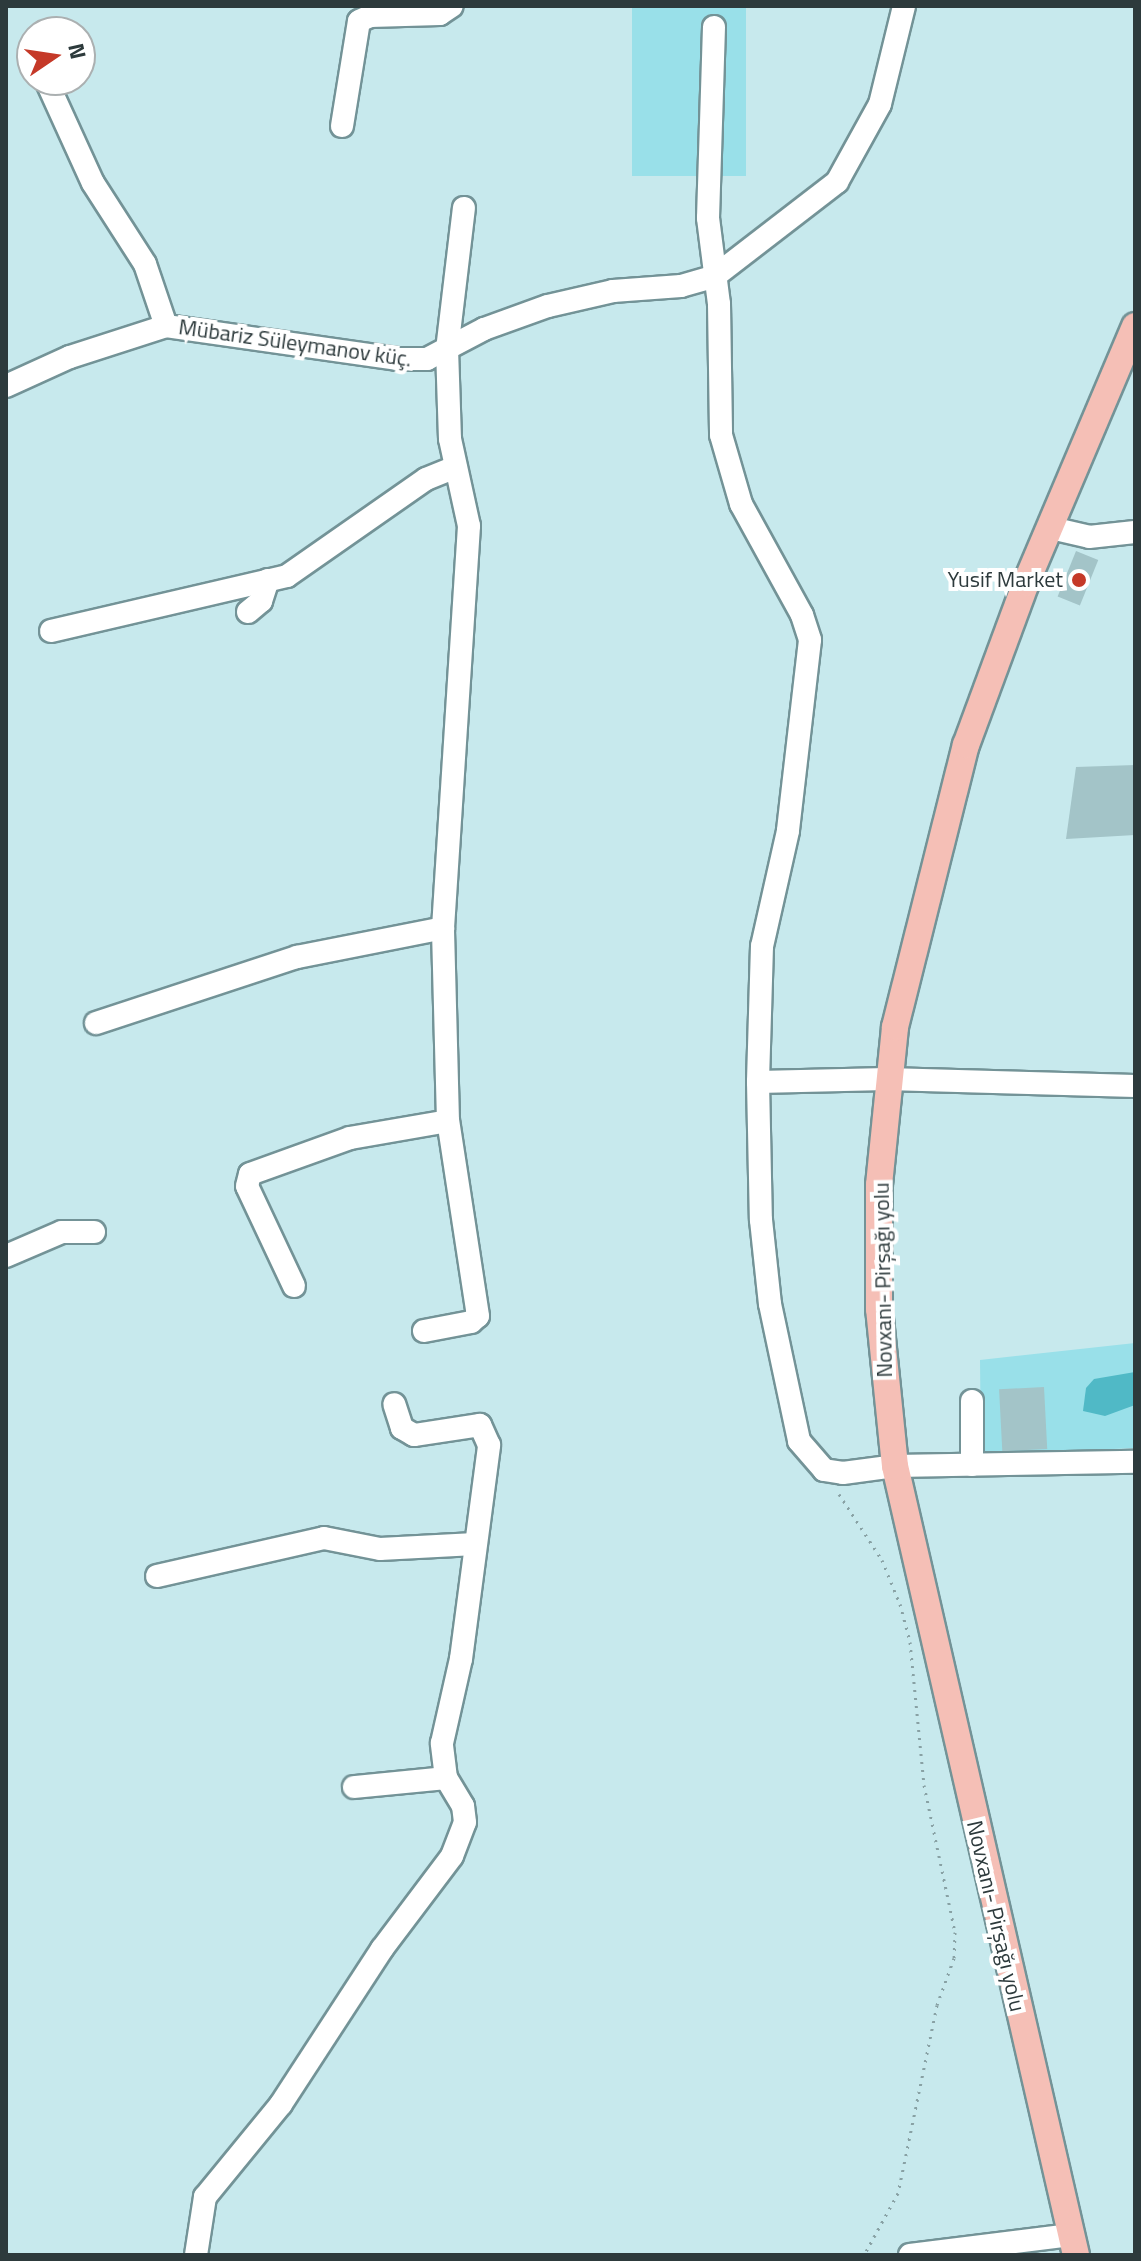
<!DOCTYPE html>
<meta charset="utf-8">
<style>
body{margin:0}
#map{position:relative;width:1141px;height:2261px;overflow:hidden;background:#c7e9ed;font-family:"Titillium Web",sans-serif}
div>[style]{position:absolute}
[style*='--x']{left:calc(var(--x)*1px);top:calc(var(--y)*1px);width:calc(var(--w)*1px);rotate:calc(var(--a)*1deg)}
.green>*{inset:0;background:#99e0e9;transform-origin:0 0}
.water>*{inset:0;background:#50b9c6}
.building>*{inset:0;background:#a3c4c8;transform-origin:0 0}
.path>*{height:3px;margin-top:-1.5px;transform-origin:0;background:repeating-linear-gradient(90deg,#88a1a4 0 2px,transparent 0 8px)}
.roads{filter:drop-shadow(2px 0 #739397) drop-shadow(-2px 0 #739397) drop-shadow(0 2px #739397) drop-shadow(0 -2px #739397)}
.minor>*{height:22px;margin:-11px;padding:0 11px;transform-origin:11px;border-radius:11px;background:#fff}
.major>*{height:26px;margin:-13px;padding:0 13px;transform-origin:13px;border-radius:13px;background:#f5bfb6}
.dots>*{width:22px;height:22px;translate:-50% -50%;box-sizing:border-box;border:4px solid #fff;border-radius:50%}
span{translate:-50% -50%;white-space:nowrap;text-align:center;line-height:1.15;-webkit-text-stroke:8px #fff;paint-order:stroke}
.street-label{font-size:22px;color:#2d3a3c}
.poi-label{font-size:22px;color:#2d3a3c}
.right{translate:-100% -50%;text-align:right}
.frame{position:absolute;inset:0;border:8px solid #2d3a3c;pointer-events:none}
.north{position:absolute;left:16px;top:16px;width:80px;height:80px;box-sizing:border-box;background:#fff;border:2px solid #abb0b1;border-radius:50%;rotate:77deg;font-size:22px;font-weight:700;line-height:32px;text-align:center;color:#2d3a3c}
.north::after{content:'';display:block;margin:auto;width:28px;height:36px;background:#c53928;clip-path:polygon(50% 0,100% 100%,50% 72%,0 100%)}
</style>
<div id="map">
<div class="green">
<i style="left:632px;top:6px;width:114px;height:170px"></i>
<i style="clip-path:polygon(1135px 1343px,1135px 1448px,981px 1455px,980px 1360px)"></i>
</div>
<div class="water">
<i style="clip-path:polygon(1135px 1372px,1135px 1405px,1105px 1416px,1083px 1411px,1086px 1388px,1094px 1379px)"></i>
</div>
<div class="building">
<i style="left:1076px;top:551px;width:24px;height:49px;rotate:22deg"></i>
<i style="clip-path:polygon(1135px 765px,1135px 835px,1066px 839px,1076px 767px)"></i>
<i style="left:1044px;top:1387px;width:62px;height:45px;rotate:87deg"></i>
</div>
<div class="path">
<i style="--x:839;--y:1494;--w:79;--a:56.9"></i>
<i style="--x:882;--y:1560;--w:48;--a:67.8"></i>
<i style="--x:900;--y:1604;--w:39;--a:75"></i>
<i style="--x:910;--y:1642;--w:144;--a:84.4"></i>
<i style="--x:924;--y:1785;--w:150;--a:78.1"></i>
<i style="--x:955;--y:1932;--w:26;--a:92"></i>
<i style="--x:954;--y:1958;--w:50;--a:109.9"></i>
<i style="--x:937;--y:2005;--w:192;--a:101.7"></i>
<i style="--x:898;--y:2193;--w:71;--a:118.7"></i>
</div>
<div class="roads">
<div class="minor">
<i style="--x:714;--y:27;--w:191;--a:91.8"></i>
<i style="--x:708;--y:218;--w:87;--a:82.7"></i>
<i style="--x:719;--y:304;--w:131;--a:89.1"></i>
<i style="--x:721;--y:435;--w:72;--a:73.8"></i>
<i style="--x:741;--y:504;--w:127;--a:61.2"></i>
<i style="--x:802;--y:615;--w:26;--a:72"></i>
<i style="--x:810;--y:640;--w:192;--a:96.6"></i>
<i style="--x:788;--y:831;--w:118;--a:102.7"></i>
<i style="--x:762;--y:946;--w:136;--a:91.7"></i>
<i style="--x:758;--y:1082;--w:138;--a:88.8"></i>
<i style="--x:761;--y:1220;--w:84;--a:83.9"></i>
<i style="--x:770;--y:1304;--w:140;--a:78"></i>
<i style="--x:799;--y:1441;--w:38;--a:49"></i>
<i style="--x:824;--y:1470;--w:19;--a:9"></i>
<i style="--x:843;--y:1473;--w:52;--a:-7.7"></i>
<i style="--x:895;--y:1466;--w:240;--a:-1"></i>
<i style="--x:46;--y:80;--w:113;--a:65.5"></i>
<i style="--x:93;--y:183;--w:96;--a:57.3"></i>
<i style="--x:145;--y:264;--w:65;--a:71.3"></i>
<i style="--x:342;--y:126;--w:106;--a:-80.8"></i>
<i style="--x:359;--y:21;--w:12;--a:-24"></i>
<i style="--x:370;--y:16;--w:70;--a:-1.6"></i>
<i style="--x:440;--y:14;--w:14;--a:-34"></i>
<i style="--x:6;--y:386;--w:70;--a:-24.4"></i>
<i style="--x:70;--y:357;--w:101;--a:-17.9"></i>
<i style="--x:166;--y:326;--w:233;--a:8.1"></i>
<i style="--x:397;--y:359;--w:30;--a:0"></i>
<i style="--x:427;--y:359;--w:64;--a:-27.8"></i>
<i style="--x:484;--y:329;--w:68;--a:-19.8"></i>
<i style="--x:548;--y:306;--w:67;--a:-13"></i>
<i style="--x:613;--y:291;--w:68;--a:-4.2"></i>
<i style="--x:681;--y:286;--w:35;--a:-16"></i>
<i style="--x:715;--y:276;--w:154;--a:-37.6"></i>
<i style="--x:837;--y:182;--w:89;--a:-61.1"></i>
<i style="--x:880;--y:104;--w:101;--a:-76.2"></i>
<i style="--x:1051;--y:528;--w:39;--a:13"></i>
<i style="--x:1089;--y:537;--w:46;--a:-6.2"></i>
<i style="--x:248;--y:612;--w:17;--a:-40"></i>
<i style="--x:261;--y:601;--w:22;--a:-72"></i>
<i style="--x:51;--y:631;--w:242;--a:-13.1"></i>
<i style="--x:287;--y:576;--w:169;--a:-34.9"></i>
<i style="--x:426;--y:479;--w:32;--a:-22"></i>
<i style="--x:96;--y:1023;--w:212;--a:-18.2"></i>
<i style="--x:297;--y:957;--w:149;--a:-11.2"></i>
<i style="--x:758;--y:1082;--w:129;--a:-1.3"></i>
<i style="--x:887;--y:1079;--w:248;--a:1.6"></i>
<i style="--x:6;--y:1256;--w:61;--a:-23.2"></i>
<i style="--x:62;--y:1232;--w:32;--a:0"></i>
<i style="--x:294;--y:1286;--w:110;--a:-115.2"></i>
<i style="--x:247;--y:1186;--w:12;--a:-76"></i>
<i style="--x:250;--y:1174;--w:106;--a:-19.8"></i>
<i style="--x:350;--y:1138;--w:99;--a:-9.8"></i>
<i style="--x:424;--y:1331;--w:48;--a:-10.8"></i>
<i style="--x:471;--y:1322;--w:9;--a:-41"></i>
<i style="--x:478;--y:1316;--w:197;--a:-98.7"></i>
<i style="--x:448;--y:1121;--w:193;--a:-91.5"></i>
<i style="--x:443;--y:928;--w:403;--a:-86.3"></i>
<i style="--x:469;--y:526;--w:89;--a:-102.3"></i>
<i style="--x:450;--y:439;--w:89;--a:-91.9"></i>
<i style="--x:447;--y:350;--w:143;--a:-83.2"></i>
<i style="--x:972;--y:1465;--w:64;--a:-90"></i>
<i style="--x:157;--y:1576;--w:171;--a:-12.8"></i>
<i style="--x:324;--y:1538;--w:57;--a:11.1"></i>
<i style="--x:380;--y:1549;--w:95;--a:-3"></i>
<i style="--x:354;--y:1787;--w:92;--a:-5.6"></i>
<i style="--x:196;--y:2255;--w:59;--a:-81.2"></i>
<i style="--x:205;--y:2197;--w:120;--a:-50.7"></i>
<i style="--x:281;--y:2104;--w:185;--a:-56.9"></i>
<i style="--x:382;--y:1949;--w:116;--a:-53"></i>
<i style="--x:452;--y:1856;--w:36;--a:-69"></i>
<i style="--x:465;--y:1822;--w:16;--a:-97"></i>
<i style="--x:463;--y:1806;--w:33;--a:-121"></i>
<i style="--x:446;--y:1778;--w:35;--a:-97"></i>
<i style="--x:442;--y:1743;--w:86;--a:-77.3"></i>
<i style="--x:461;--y:1659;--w:216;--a:-82.5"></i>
<i style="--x:489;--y:1445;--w:22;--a:-114"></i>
<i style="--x:480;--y:1425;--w:67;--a:171.4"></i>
<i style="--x:414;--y:1435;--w:14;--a:-150"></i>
<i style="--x:402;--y:1428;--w:25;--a:-108"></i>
<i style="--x:910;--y:2255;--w:162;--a:-7.1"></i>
</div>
<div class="major">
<i style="--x:1076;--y:2255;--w:809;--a:-102.92"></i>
<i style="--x:895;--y:1466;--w:158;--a:-95.8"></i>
<i style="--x:879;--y:1309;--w:124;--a:-90"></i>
<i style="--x:879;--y:1185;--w:159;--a:-84.2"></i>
<i style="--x:895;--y:1027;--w:291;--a:-75.9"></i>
<i style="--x:966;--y:745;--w:173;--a:-69.7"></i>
<i style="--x:1026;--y:583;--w:279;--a:-67"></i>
</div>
</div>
<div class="dots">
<i style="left:1079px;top:580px;background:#c53928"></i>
</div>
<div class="street-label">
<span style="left:295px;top:343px;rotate:8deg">Mübariz Süleymanov küç.</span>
<span style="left:883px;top:1280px;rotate:-91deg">Novxanı- Pirşağı yolu</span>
<span style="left:996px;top:1916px;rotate:77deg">Novxanı- Pirşağı yolu</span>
</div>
<div class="poi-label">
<span class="right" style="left:1063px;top:580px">Yusif Market</span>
</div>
<div class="frame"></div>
<div class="north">N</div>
</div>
